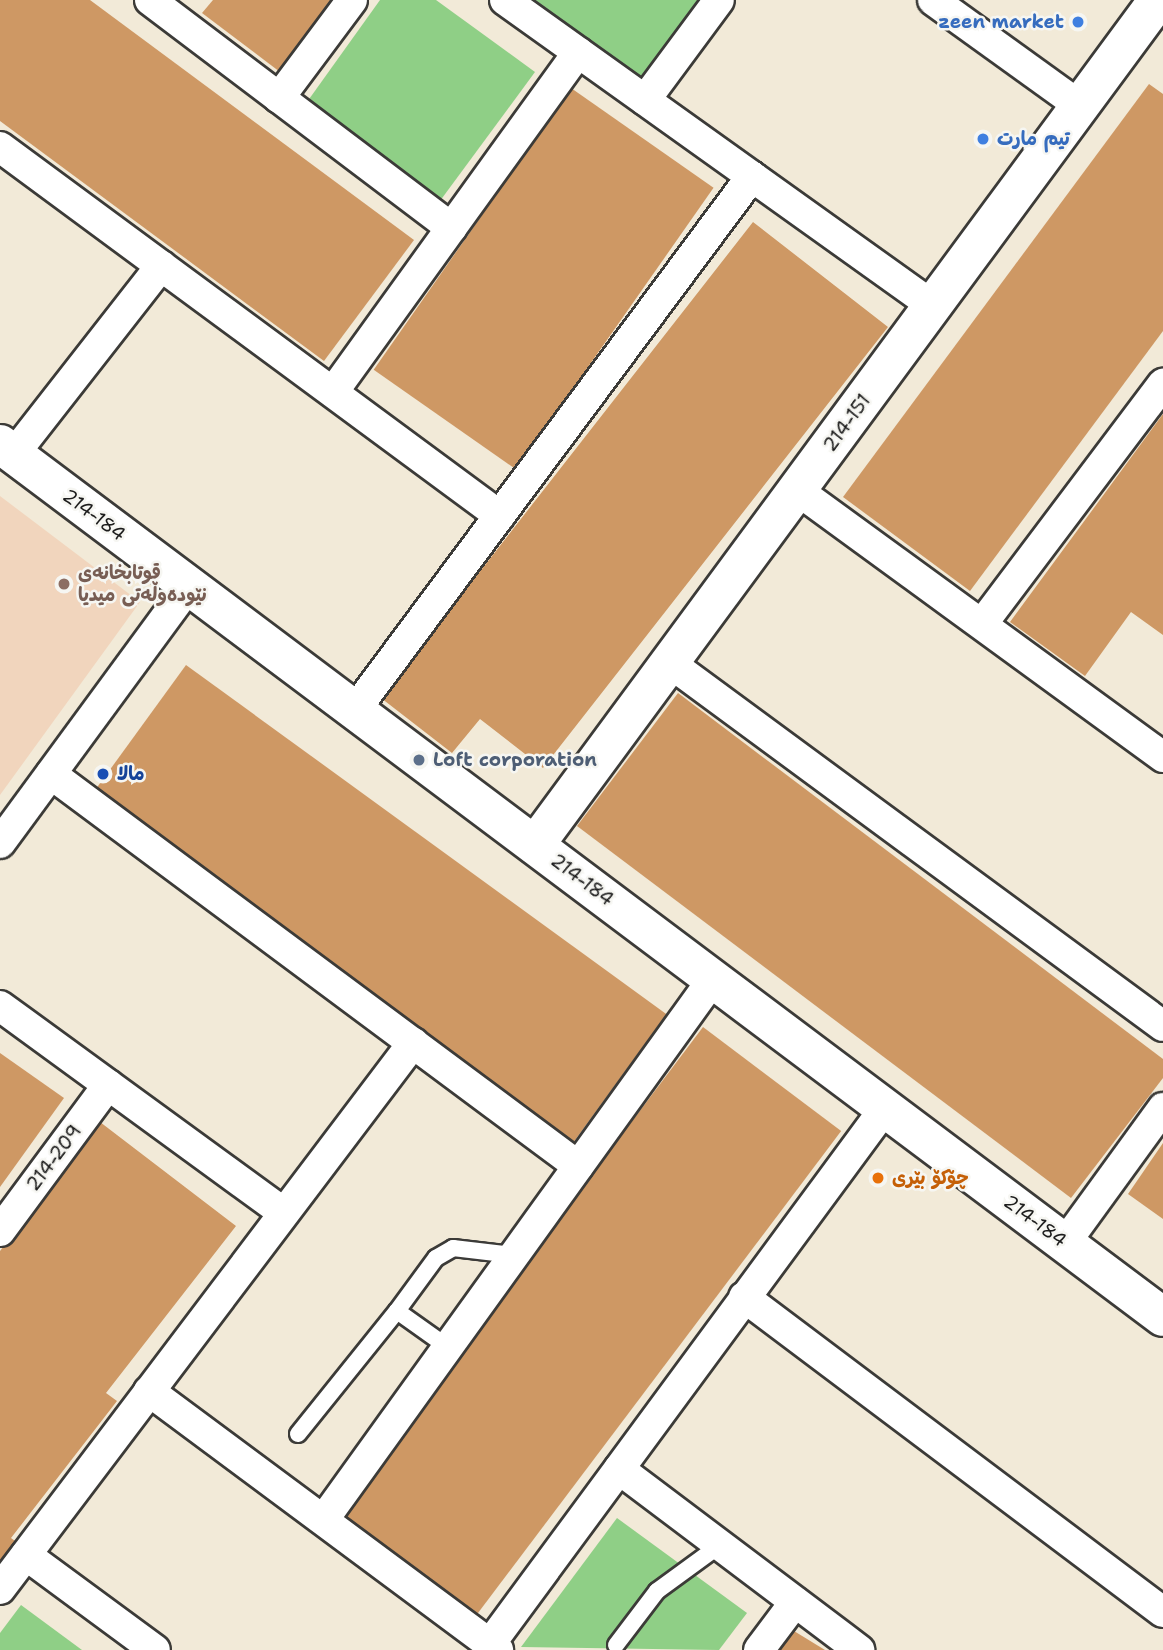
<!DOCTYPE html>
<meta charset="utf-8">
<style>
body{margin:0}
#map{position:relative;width:1163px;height:1650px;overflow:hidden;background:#f2ead8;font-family:"Shantell Sans","Playpen Sans Arabic",sans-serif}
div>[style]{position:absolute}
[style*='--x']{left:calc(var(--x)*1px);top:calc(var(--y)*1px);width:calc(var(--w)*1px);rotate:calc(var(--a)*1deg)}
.built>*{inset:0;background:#f1d5bd}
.green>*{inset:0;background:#8fcf86}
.building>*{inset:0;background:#ce9864;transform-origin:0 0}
.roads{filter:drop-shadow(2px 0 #3c3b38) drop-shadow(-2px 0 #3c3b38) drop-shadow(0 2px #3c3b38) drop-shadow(0 -2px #3c3b38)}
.service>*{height:16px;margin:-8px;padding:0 8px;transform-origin:8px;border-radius:8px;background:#fff}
.minor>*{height:30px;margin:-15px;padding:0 15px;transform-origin:15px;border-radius:15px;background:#fff}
.tertiary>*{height:38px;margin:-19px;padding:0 19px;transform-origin:19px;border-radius:19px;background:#fff}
.dots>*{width:19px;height:19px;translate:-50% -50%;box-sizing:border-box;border:4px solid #f6f6f2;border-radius:50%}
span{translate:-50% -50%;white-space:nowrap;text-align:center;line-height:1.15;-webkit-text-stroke:5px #f6f6f2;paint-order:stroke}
.shop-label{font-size:19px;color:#366cbe;font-weight:700}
.right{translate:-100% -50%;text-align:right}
.left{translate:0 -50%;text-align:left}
.street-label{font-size:19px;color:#1c1c1c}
.education-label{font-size:19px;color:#785e54;font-weight:700}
.service-label{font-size:19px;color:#4e5e75;font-weight:700}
.transit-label{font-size:19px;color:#164399;font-weight:700}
.food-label{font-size:19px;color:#c56008;font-weight:700}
</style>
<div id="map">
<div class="built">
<i style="clip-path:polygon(0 496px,140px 602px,0 795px)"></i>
</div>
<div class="green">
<i style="clip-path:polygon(380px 0,436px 0,535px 72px,437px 205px,302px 109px)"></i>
<i style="clip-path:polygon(505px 0,719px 0,645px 100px)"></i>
<i style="clip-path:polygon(617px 1518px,747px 1613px,719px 1650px,521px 1647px)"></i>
<i style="clip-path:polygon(21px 1605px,82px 1650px,0 1650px,0 1633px)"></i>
</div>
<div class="building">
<i style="clip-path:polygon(0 0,90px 0,414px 240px,324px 361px,0 121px)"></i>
<i style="clip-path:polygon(213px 0,336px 0,280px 72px,202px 13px)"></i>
<i style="clip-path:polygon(1149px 84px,1163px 94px,1163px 331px,970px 591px,843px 497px)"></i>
<i style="left:571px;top:88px;width:174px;height:344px;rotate:35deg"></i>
<i style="clip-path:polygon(753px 222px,888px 327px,543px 768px,480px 719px,452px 753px,381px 698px)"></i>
<i style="clip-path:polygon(1163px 414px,1163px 635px,1131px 612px,1085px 676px,1010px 622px)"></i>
<i style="left:186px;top:665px;width:594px;height:162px;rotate:36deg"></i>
<i style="clip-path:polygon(678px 693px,1163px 1059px,1163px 1078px,1071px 1198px,577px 826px)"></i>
<i style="left:703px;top:1027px;width:173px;height:610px;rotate:37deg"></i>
<i style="clip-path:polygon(0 1053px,64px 1098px,0 1187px)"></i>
<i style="clip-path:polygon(100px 1122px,236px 1226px,106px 1393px,117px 1401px,11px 1538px,19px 1544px,0 1568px,0 1251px)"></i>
<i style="clip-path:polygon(1163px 1143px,1163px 1219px,1128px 1194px)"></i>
<i style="clip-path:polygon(794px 1631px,825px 1650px,780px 1650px)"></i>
</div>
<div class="roads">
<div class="service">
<i style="--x:397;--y:1311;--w:66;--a:-53.7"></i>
<i style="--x:436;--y:1258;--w:20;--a:-30"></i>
<i style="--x:453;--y:1248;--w:60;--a:6.7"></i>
<i style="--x:298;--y:1434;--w:158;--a:-51.2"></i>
<i style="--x:397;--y:1311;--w:60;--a:35.5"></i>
<i style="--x:616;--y:1645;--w:68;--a:-52.8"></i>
<i style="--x:657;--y:1591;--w:78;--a:-36.1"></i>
</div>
<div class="minor">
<i style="--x:150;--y:0;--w:378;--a:37.1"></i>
<i style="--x:505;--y:0;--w:526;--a:35.56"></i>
<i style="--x:933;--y:0;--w:181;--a:35.8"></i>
<i style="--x:279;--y:98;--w:122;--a:-53.3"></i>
<i style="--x:645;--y:100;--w:124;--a:-53.5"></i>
<i style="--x:0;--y:147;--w:621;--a:36.43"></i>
<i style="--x:333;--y:392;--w:419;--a:-54.2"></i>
<i style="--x:14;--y:454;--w:239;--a:-52"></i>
<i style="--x:797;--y:490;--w:453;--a:36.1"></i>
<i style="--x:982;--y:624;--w:301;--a:-53"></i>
<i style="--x:670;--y:663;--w:612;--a:36.36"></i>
<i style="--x:355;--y:710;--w:665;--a:-53.37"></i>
<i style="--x:51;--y:774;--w:657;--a:36.64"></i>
<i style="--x:0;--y:843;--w:319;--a:-53.7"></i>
<i style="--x:0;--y:1006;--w:350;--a:36.1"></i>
<i style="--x:0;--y:1231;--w:182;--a:-53.5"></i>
<i style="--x:1065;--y:1243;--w:167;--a:-54"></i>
<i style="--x:744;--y:1297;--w:524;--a:36.94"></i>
<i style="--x:149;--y:1391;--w:435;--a:36.6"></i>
<i style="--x:619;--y:1469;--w:301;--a:37"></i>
<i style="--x:324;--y:1519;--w:666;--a:-54.23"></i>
<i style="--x:26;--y:1555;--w:160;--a:36.4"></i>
<i style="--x:0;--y:1589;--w:685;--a:-52.9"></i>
<i style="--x:490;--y:1644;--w:666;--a:-53.61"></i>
<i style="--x:759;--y:1650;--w:60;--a:-53.1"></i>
</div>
<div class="tertiary">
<i style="--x:0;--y:444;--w:1454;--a:36.89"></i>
<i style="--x:535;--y:845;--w:1050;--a:-53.6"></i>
</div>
</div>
<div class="dots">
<i style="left:1078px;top:22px;background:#3f7fe0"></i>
<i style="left:983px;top:139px;background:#3f7fe0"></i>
<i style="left:64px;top:584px;background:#8d6e63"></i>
<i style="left:419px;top:760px;background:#5c6f8a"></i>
<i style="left:103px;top:774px;background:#1a4fb4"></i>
<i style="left:878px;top:1178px;background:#e8710a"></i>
</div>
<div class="shop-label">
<span class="right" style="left:1064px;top:22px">zeen market</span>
<span class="left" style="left:997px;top:139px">تيم مارت</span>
</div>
<div class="street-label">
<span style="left:847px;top:423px;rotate:-54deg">214-151</span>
<span style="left:94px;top:515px;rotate:37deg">214-184</span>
<span style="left:582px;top:880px;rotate:37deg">214-184</span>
<span style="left:54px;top:1158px;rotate:-53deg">214-209</span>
<span style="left:1035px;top:1221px;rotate:37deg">214-184</span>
</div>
<div class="education-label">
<span class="left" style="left:78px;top:584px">قوتابخانەی<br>نێودەوڵەتی میدیا</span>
</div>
<div class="service-label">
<span class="left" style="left:433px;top:760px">Loft corporation</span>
</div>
<div class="transit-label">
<span class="left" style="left:117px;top:774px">مالا</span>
</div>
<div class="food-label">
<span class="left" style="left:892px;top:1178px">چۆکۆ بێری</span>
</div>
</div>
